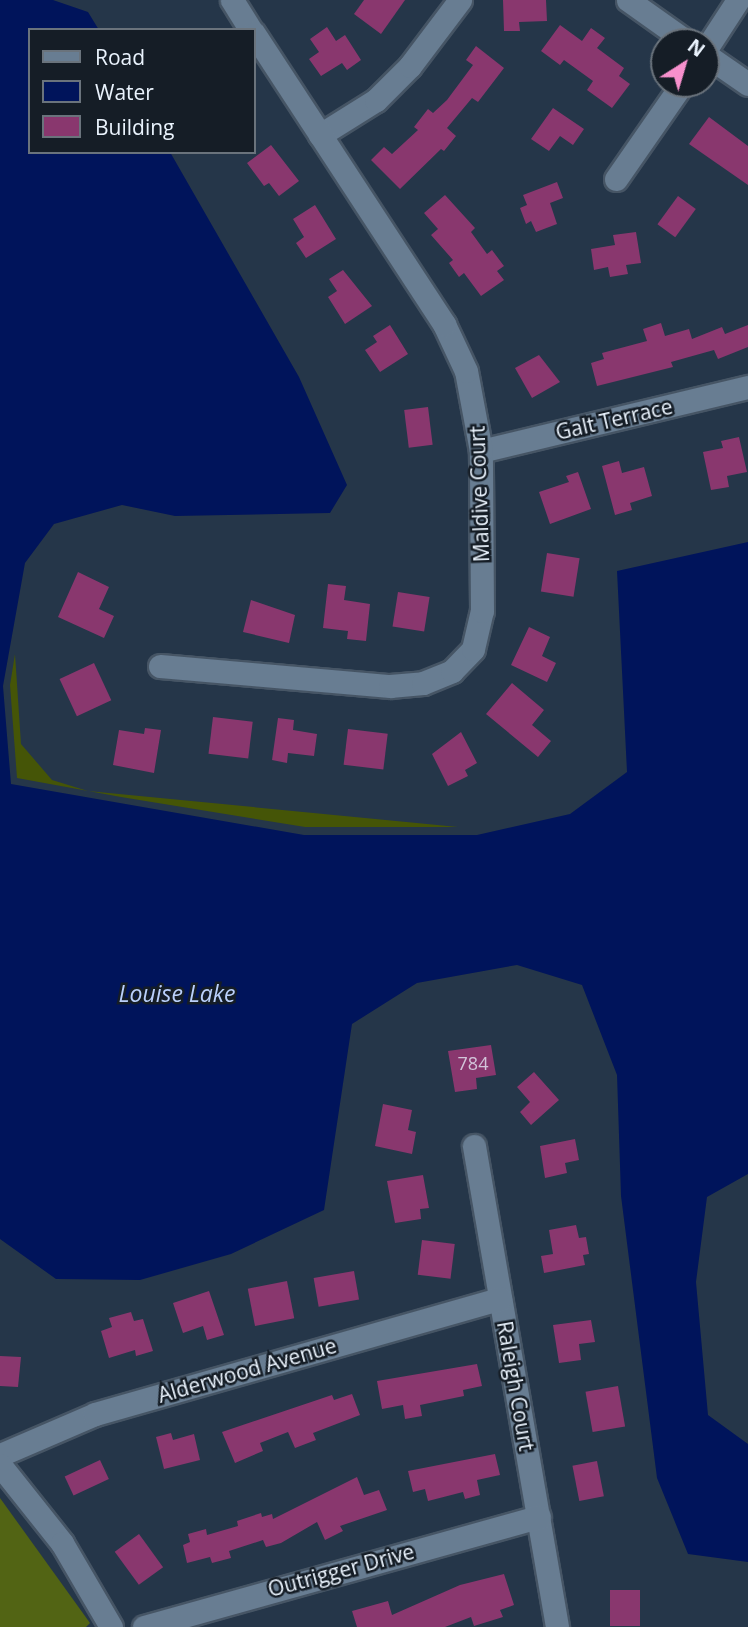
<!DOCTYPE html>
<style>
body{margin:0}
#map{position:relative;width:748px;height:1627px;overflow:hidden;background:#253649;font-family:"Open Sans",sans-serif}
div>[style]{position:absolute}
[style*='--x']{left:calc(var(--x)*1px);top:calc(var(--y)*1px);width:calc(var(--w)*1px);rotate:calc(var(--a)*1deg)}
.green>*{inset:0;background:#455507}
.forest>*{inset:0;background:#526414}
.water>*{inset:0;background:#00145b}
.building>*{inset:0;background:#89376e;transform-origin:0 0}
.roads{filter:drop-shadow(2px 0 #465565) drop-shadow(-2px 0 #465565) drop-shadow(0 2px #465565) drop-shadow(0 -2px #465565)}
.minor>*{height:23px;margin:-11.5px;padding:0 11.5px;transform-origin:11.5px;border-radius:11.5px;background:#687d92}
span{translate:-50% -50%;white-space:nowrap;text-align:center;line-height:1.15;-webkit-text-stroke:5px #151d26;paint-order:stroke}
.number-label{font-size:18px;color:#d2c4d9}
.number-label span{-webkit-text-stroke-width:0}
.street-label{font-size:21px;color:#eaf3fd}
.water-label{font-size:23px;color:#bad0fb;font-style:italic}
.legend{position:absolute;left:28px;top:28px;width:228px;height:126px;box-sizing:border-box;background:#151d26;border:2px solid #6a737c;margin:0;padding:9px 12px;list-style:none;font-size:21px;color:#eaf3fd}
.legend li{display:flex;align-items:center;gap:14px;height:35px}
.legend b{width:35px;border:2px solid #6a737c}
.north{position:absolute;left:650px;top:28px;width:70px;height:70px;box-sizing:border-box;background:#151d26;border:2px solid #6a737c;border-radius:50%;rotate:37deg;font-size:19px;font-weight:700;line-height:28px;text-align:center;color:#eaf3fd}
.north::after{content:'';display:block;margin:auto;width:24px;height:32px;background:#f790cd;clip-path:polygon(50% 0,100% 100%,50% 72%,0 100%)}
</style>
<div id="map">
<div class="green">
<i style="clip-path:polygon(15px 654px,21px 744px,52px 780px,88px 791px,458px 827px,305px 827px,121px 797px,17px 778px,10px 685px)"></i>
</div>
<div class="forest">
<i style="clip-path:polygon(0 1498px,90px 1623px,86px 1627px,0 1627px)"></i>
</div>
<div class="water">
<i style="clip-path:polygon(0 0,53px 0,88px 12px,99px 30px,30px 30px,30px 152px,170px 152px,299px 377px,347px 485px,330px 513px,175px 516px,122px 505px,54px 524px,25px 563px,3px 686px,11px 784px,304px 835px,477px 835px,570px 814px,627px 772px,617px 571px,748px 542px,748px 1174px,707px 1197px,696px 1282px,708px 1415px,748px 1444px,748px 1562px,688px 1554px,657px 1478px,621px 1196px,617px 1075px,582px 985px,517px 965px,417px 983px,352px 1024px,324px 1210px,231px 1254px,140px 1280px,56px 1279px,0 1239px)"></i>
</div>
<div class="building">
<i style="clip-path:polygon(364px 0,405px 0,381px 34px,354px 14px)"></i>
<i style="clip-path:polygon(503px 0,546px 0,547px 21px,519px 22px,520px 31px,504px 31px)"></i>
<i style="clip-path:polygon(560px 25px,582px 41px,591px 28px,605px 38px,597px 48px,624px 68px,619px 76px,630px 84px,612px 108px,587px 90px,593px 81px,564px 60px,560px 65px,541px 51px)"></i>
<i style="clip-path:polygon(327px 27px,336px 41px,345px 35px,361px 60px,347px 70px,342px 63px,321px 76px,309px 59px,319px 52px,310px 39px)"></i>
<i style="clip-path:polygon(476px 46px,504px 68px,478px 102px,472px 98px,447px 128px,456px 136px,444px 151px,441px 149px,400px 189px,371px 160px,384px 147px,392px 154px,418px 130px,414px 127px,428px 109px,433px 113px,447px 100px,473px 65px,466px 60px)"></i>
<i style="clip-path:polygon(553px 108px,584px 129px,573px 145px,560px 136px,549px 151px,531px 139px)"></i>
<i style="clip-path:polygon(709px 117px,748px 146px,748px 185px,689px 144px)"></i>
<i style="clip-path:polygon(271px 145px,299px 181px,279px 196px,269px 183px,264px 186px,247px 163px)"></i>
<i style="clip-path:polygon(557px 182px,563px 198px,550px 203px,557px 224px,536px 232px,531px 221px,526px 224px,520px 208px,527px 205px,523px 195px)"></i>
<i style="clip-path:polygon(445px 195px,475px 228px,471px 232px,487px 254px,492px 250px,504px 266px,497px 271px,504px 280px,481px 296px,464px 273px,459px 277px,449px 263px,453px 260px,431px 235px,438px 229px,424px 213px)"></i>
<i style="left:678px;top:196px;width:22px;height:35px;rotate:36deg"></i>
<i style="clip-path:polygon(315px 205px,336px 239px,306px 258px,296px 243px,304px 237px,293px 219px)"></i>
<i style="clip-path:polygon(636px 232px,641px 263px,626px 265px,628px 274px,610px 277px,608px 267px,594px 270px,591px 249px,615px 245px,613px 235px)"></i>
<i style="clip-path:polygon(343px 270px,372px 306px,345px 324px,328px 297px,337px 291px,329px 279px)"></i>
<i style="clip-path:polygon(661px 323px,665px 336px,689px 329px,692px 339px,722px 327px,725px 334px,748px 325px,748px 347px,718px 359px,714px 350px,671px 362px,673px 367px,597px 386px,591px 363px,604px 359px,602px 353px,647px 341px,643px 329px)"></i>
<i style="clip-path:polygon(390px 325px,408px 354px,380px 372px,365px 350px,377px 342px,373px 336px)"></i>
<i style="clip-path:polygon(539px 355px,560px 382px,532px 398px,515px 368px)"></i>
<i style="left:428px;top:407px;width:38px;height:24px;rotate:83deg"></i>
<i style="clip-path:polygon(739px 437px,747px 472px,727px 476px,729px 487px,711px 490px,703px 452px,723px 448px,721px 441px)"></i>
<i style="clip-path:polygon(619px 461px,622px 473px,644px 467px,652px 496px,630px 503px,632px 510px,615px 515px,602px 466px)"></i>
<i style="clip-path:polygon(578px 472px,591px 509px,550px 524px,539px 492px,569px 482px,566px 476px)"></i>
<i style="left:547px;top:553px;width:33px;height:39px;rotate:9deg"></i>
<i style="clip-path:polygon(78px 572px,109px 587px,99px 609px,114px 616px,104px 638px,58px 617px)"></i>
<i style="clip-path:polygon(328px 584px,346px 586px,344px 600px,370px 604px,366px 641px,347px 639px,348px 631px,323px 628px)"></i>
<i style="left:398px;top:592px;width:32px;height:35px;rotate:9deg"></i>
<i style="clip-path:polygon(251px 600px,295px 615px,289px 643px,243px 632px)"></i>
<i style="clip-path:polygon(529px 627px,550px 637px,542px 656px,556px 663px,547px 682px,511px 665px)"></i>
<i style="left:94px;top:663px;width:41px;height:38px;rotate:65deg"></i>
<i style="clip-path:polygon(512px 683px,544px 710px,532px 725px,551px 741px,538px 757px,486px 714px)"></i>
<i style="left:213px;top:717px;width:40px;height:37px;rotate:7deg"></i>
<i style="clip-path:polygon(278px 718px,294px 720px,293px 730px,317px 734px,314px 756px,288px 753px,287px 763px,272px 760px)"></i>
<i style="clip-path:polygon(145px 728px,161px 730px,154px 773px,113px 765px,119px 730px,144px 734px)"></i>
<i style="left:348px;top:729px;width:40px;height:36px;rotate:7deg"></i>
<i style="clip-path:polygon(461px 732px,477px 763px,465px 770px,468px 776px,448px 786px,432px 754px)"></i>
<i style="clip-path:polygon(491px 1045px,496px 1075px,476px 1078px,477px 1089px,455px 1092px,448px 1051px)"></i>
<i style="clip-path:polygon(534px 1072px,559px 1100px,531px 1125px,520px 1112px,530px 1102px,517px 1087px)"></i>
<i style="clip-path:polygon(383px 1104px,412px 1110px,408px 1130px,416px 1132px,412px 1154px,375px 1146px)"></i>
<i style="clip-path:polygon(575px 1139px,579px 1160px,565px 1163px,567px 1173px,545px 1178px,540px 1146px)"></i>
<i style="clip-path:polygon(423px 1175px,429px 1208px,420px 1209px,421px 1219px,395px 1223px,387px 1181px)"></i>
<i style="clip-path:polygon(576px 1225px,579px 1238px,586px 1237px,589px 1254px,583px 1255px,585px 1265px,544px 1273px,541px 1256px,553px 1254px,549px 1230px)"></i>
<i style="left:422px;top:1240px;width:33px;height:35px;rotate:7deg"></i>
<i style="left:354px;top:1271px;width:29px;height:41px;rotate:80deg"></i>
<i style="left:287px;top:1281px;width:38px;height:40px;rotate:79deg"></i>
<i style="clip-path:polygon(209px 1291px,224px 1335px,207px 1340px,203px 1326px,183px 1333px,173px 1303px)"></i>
<i style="clip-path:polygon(131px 1312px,134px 1321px,143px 1319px,153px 1351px,136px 1356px,135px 1350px,109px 1358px,101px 1331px,112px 1327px,109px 1318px)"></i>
<i style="clip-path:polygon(591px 1320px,595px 1342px,579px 1344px,581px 1360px,559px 1363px,553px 1325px)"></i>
<i style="clip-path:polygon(0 1356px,21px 1357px,18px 1387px,0 1386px)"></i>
<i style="clip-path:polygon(477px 1364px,482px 1386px,463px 1390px,464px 1396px,420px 1405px,422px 1416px,405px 1419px,403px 1405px,382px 1409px,377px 1381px)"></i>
<i style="left:618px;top:1386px;width:41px;height:33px;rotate:80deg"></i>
<i style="clip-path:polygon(352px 1394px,360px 1415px,313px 1433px,316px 1440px,295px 1448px,288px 1432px,260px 1443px,263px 1451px,235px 1463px,222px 1432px,332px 1395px,334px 1400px)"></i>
<i style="clip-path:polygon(171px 1433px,173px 1440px,194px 1434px,200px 1460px,164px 1469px,156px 1437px)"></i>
<i style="clip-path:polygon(495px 1454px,500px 1475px,477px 1480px,480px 1495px,465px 1499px,463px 1492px,428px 1501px,425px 1489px,413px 1492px,408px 1471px)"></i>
<i style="left:100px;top:1460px;width:21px;height:39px;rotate:65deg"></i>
<i style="left:597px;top:1461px;width:36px;height:25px;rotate:79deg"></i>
<i style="clip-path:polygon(357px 1477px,364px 1495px,379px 1490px,387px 1510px,340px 1526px,343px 1531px,325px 1540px,317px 1522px,281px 1543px,266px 1547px,263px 1540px,229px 1551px,231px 1558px,212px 1563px,210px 1557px,187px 1563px,183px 1545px,190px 1542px,188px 1534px,206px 1529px,207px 1535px,238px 1526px,237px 1521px,261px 1513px,262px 1517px,272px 1514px,273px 1519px)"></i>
<i style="left:139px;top:1534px;width:41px;height:30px;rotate:54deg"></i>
<i style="clip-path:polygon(504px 1574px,514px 1605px,500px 1610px,503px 1617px,474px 1626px,471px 1617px,445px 1627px,357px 1627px,352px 1611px,388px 1601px,392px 1615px,460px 1585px)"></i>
<i style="left:610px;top:1590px;width:30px;height:36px"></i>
</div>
<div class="roads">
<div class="minor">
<i style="--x:232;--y:0;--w:36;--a:58"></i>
<i style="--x:628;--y:0;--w:72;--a:35.4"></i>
<i style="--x:706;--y:49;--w:59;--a:-56.9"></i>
<i style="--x:706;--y:55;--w:51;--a:34.6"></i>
<i style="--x:320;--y:135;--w:66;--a:-32"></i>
<i style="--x:376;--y:100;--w:48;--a:-45"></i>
<i style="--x:410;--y:66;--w:83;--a:-52.9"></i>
<i style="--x:616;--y:179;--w:116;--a:-55.2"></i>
<i style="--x:481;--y:451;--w:275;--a:-13.5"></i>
<i style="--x:160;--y:666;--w:231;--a:5"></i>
<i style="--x:390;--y:686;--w:33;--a:-5"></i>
<i style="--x:423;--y:683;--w:31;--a:-22"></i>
<i style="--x:452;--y:671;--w:30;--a:-46"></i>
<i style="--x:473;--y:649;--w:39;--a:-77"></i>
<i style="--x:482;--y:611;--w:160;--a:-90.4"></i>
<i style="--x:481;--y:451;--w:81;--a:-100.6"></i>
<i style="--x:466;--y:371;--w:52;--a:-115.1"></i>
<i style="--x:444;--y:324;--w:347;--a:-123.2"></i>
<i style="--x:474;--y:1146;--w:488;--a:80.2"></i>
<i style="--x:0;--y:1455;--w:103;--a:-23.3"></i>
<i style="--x:95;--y:1414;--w:421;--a:-15.9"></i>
<i style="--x:0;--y:1465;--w:100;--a:51.5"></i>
<i style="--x:62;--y:1543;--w:97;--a:59.7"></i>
<i style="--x:144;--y:1627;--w:410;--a:-15.6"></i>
</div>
</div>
<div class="number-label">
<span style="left:473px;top:1063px">784</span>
</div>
<div class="street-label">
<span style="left:614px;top:419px;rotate:-13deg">Galt Terrace</span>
<span style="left:479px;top:494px;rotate:-92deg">Maldive Court</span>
<span style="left:247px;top:1370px;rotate:-16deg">Alderwood Avenue</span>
<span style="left:516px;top:1386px;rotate:80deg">Raleigh Court</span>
<span style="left:341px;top:1570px;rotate:-15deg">Outrigger Drive</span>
</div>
<div class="water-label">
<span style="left:177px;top:993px">Louise Lake</span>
</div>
<ul class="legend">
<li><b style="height:9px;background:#687d92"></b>Road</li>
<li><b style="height:19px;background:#00145b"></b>Water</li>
<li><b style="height:19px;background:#89376e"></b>Building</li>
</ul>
<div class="north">N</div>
</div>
